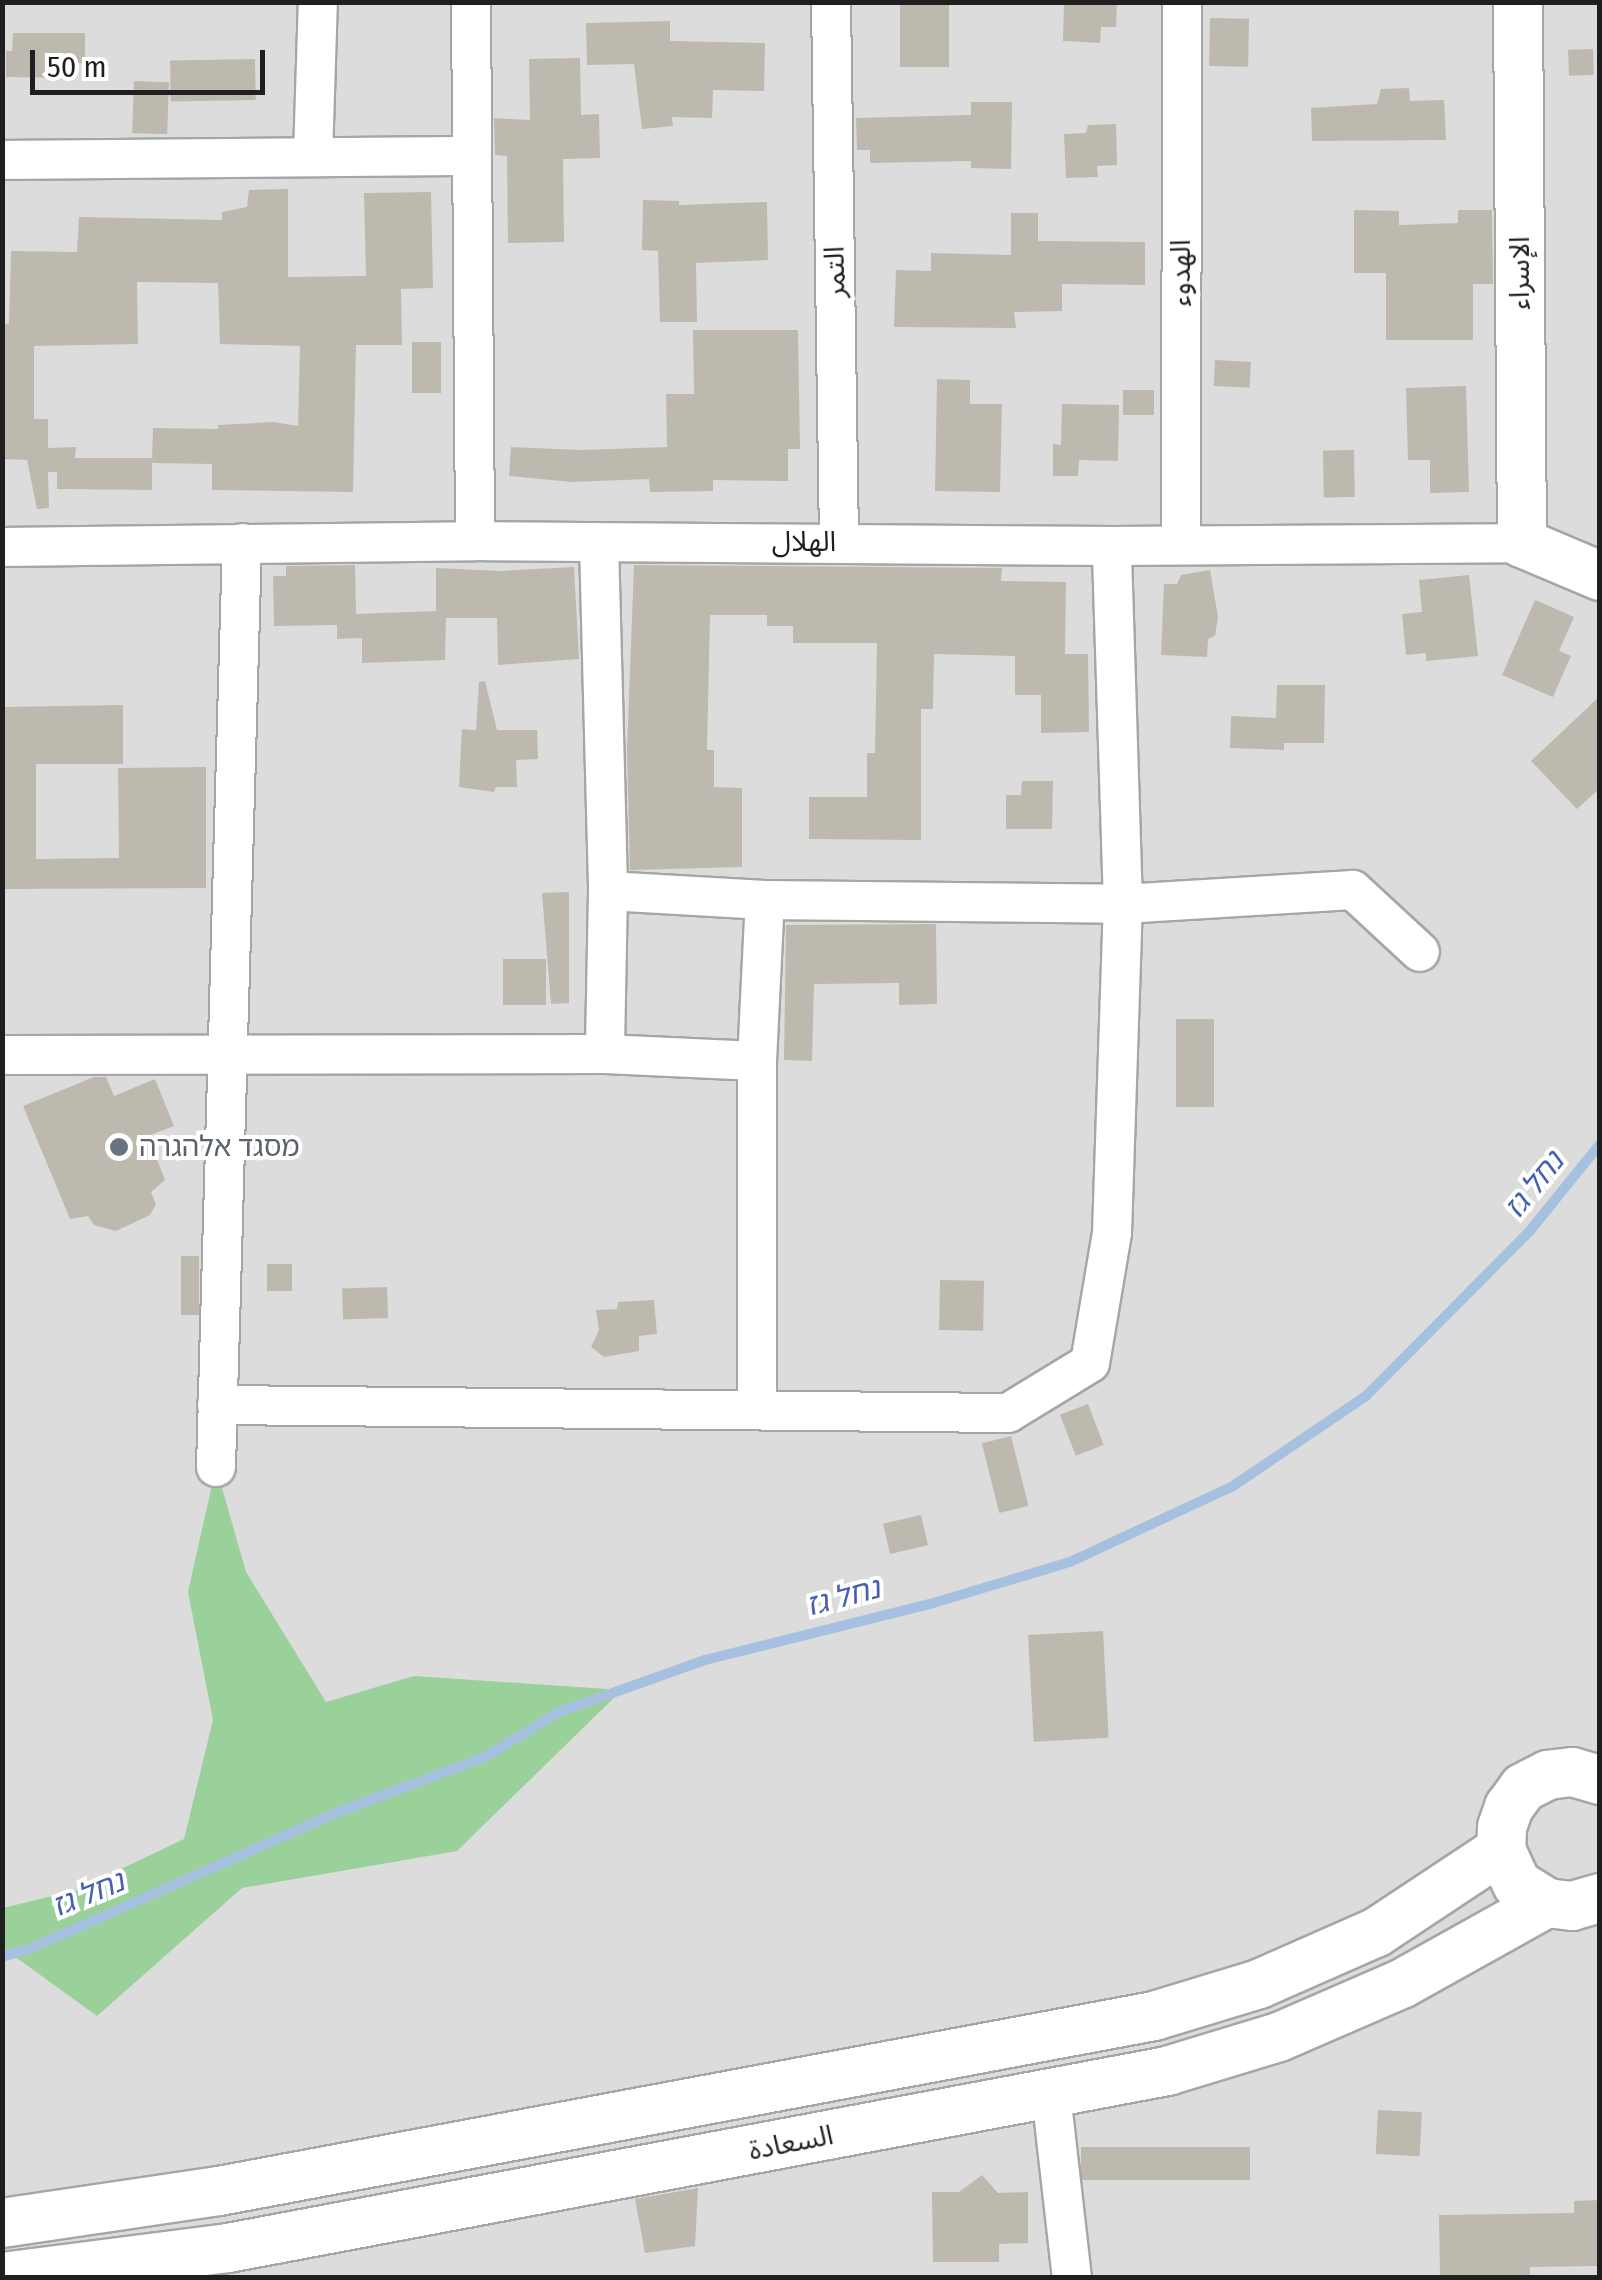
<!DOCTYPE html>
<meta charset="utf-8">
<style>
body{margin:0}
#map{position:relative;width:1602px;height:2280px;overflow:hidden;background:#f0f0e5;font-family:"Fira Sans Condensed","Noto Sans Arabic","Noto Sans Hebrew",sans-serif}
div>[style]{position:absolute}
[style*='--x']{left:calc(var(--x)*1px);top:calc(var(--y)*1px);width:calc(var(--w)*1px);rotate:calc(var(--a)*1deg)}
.residential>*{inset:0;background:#dddcdc;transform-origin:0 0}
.forest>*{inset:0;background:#9ad099}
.stream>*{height:10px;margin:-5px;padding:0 5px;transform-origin:5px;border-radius:5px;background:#a5c1df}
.building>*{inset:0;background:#bdb9ae;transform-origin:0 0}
.roads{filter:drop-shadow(2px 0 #a6a6a6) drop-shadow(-2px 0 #a6a6a6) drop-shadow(0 2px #a6a6a6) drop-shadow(0 -2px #a6a6a6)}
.minor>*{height:38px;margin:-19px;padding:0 19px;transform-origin:19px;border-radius:19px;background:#fff}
.tertiary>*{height:48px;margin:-24px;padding:0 24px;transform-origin:24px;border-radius:24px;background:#fff}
.dots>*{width:28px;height:28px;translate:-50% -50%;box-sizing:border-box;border:5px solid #fff;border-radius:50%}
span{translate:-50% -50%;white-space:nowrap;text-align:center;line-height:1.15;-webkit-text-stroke:8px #fff;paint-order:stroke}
.street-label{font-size:28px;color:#1f1f1f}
.worship-label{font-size:28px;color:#5b616d}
.left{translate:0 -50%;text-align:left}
.water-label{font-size:30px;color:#495fb1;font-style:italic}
.frame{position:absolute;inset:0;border:5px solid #1f1f1f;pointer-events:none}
.scale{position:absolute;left:30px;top:50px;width:235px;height:45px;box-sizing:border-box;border:5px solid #1f1f1f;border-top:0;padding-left:12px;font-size:30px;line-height:35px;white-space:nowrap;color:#1f1f1f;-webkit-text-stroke:8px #fff;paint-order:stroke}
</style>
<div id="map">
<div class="residential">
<i style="left:3px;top:3px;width:1596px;height:2274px"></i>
</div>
<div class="forest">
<i style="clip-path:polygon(216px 1467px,246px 1572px,326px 1702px,414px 1676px,622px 1690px,457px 1851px,242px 1888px,97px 2016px,3px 1948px,3px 1908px,77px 1890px,184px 1839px,213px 1720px,188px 1592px)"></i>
</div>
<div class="stream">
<i style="--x:2;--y:1957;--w:28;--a:-17"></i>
<i style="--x:29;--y:1949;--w:341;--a:-23.9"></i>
<i style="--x:341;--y:1811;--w:154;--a:-20.6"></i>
<i style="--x:485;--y:1757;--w:87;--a:-31.3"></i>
<i style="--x:559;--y:1712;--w:155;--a:-19.6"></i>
<i style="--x:705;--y:1660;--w:232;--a:-14"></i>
<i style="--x:930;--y:1604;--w:146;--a:-16.7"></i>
<i style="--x:1070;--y:1562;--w:180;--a:-25"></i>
<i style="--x:1233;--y:1486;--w:161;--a:-34.1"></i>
<i style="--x:1366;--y:1396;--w:231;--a:-45.2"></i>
<i style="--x:1529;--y:1232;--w:113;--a:-51.1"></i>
</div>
<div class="building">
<i style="left:900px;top:2px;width:49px;height:65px"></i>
<i style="clip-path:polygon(1064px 2px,1117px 2px,1116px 27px,1101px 27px,1100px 43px,1063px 41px)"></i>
<i style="left:1210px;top:18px;width:39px;height:48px;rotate:1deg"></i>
<i style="clip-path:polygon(670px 21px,670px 41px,765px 43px,764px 91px,713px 90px,712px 118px,672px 117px,673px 126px,642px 129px,634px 64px,587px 65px,586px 23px)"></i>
<i style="clip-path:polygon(13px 33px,85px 33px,85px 63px,75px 63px,75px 78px,6px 77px,6px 51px,12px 51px)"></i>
<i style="left:1593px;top:49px;width:26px;height:25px;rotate:88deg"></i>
<i style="clip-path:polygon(580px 58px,581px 115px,599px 114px,600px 158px,563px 159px,564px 242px,508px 243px,507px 156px,495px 155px,494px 118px,530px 120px,529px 59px)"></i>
<i style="left:255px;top:59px;width:41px;height:85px;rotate:89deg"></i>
<i style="left:134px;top:81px;width:35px;height:52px;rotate:2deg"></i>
<i style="clip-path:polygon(1409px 88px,1410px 101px,1444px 100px,1446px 140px,1312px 141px,1311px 108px,1377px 104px,1381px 89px)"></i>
<i style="clip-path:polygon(971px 102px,1012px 102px,1011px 169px,971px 168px,971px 161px,870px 163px,870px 150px,857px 150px,856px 118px,971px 115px)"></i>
<i style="clip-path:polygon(1116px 124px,1117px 165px,1097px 166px,1098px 177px,1066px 178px,1064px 134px,1086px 133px,1088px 125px)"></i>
<i style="clip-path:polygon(288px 189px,288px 277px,366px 276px,364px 193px,431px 192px,433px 288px,401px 289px,402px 345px,356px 345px,353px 492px,212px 490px,212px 464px,152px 463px,153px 428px,218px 429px,218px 425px,273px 422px,298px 426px,300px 346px,220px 344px,218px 283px,137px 282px,138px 344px,34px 346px,34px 419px,48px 419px,48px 448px,76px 447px,75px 458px,152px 458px,152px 490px,57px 489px,57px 472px,48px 472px,49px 508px,37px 509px,27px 460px,2px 459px,2px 324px,9px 324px,11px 251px,77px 252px,79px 217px,222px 220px,222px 212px,247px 207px,249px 190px)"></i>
<i style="clip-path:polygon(643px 200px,679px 201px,679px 205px,767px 202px,768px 260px,696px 263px,697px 322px,660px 322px,658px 251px,642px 250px)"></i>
<i style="clip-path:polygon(1354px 210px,1399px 211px,1399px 225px,1458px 223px,1458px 210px,1492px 210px,1493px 284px,1473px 284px,1473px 340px,1386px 340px,1386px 273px,1354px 273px)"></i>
<i style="clip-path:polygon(1011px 213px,1038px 213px,1038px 241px,1145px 242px,1145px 285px,1062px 284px,1062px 311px,1014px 312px,1016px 328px,894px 327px,896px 270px,931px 271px,931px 253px,1011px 255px)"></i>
<i style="clip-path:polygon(693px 330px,798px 330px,800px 449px,788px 449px,788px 481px,713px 480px,713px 491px,650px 492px,649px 479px,572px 482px,509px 476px,511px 447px,580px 450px,667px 447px,666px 394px,694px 394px)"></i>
<i style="left:412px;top:342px;width:29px;height:51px"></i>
<i style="left:1215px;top:360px;width:36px;height:26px;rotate:3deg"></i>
<i style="clip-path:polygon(937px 379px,970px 380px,970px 404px,1002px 404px,1000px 492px,935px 491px)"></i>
<i style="clip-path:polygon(1466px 386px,1469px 492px,1430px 493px,1430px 460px,1408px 460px,1406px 388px)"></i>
<i style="left:1123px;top:390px;width:31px;height:25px"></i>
<i style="clip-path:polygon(1062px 404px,1119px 405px,1118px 461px,1079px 460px,1078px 476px,1053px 476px,1053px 444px,1061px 445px)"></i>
<i style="left:1354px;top:450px;width:47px;height:31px;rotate:89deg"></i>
<i style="clip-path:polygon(355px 565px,356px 614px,436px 611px,436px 568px,501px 571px,574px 567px,579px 659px,498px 665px,497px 618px,446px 618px,445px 660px,362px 663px,362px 638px,337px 639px,337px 625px,274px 626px,273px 576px,286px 576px,286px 566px)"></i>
<i style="clip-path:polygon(634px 565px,1002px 568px,1001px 581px,1066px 582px,1065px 654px,1088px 654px,1089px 732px,1041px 733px,1041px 695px,1015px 695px,1015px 656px,934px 654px,933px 709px,921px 709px,921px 840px,809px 839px,809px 797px,867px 797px,867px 753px,875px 753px,877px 643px,793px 643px,793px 626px,767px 626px,767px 615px,710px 615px,707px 750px,714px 750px,714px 787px,742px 788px,742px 867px,630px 870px,627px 750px)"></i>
<i style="clip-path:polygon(1210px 570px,1218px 617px,1215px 636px,1208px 639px,1207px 657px,1161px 655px,1164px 584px,1177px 584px,1181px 575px)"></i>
<i style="clip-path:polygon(1469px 575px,1478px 656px,1426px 661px,1426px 653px,1406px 655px,1402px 614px,1422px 612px,1419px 580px)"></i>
<i style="clip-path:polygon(1535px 600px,1574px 617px,1559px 651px,1571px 656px,1553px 697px,1502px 675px)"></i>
<i style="clip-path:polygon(485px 681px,497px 730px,537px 730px,538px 759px,516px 760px,517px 787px,496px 787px,494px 792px,459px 787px,462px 729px,476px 730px,479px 682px)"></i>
<i style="clip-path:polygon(1277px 685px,1325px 685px,1324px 743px,1284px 743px,1284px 750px,1230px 748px,1231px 716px,1276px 718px)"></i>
<i style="clip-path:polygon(1600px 696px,1600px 788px,1577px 809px,1531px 761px)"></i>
<i style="clip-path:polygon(123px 705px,123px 764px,36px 764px,36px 859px,119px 858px,118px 768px,206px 767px,206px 888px,2px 889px,2px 707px)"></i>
<i style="clip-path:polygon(1022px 781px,1053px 781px,1052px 829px,1006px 829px,1006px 795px,1021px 795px)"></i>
<i style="clip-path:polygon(569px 892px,569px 1003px,551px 1004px,542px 893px)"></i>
<i style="clip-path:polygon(936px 924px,937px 1004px,899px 1005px,899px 983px,814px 984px,812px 1061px,784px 1060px,786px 925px)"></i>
<i style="left:503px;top:959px;width:43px;height:46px"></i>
<i style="left:1176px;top:1019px;width:38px;height:88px"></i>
<i style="clip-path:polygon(94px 1077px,106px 1077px,114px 1096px,155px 1079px,174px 1126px,148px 1136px,165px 1180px,151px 1192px,156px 1204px,150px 1215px,116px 1231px,94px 1225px,88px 1216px,70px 1219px,23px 1106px)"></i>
<i style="left:181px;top:1256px;width:18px;height:59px"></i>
<i style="left:267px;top:1264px;width:25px;height:27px"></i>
<i style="left:940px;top:1280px;width:44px;height:50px;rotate:1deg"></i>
<i style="left:387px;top:1287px;width:31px;height:45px;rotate:88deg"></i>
<i style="clip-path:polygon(654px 1300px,657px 1334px,639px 1336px,639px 1351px,604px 1357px,591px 1347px,599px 1330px,596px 1310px,617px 1309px,618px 1302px)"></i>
<i style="left:1088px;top:1404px;width:44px;height:30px;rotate:69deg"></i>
<i style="left:1011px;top:1436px;width:72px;height:30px;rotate:76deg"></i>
<i style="left:921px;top:1515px;width:31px;height:39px;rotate:77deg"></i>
<i style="left:1103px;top:1631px;width:107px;height:75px;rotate:87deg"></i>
<i style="left:1378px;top:2110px;width:44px;height:44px;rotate:3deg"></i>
<i style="left:1081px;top:2147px;width:169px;height:33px"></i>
<i style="clip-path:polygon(982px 2175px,998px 2193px,1028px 2192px,1028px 2243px,999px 2244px,999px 2262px,933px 2262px,932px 2192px,959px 2192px)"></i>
<i style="clip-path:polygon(698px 2188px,695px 2246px,645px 2253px,635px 2199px)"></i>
<i style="clip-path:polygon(1600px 2200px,1600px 2266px,1530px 2267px,1530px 2278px,1440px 2278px,1439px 2215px,1574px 2213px,1574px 2201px)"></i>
</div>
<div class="roads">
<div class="minor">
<i style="--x:471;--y:2;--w:539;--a:89.57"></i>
<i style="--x:831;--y:2;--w:539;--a:89.15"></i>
<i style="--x:313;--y:157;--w:155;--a:-88.2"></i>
<i style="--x:2;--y:160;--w:467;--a:-0.5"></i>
<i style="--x:599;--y:543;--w:348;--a:88.5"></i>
<i style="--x:608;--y:891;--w:163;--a:91.1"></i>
<i style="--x:1181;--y:544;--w:542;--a:-89.89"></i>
<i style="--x:2;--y:547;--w:473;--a:-0.7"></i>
<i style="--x:475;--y:541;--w:637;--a:0.45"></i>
<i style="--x:1112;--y:546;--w:410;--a:-0.4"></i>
<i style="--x:608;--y:891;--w:157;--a:3.3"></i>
<i style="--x:765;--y:900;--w:358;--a:0.6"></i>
<i style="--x:1123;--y:904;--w:230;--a:-3.5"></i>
<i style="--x:1353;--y:890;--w:91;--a:42.8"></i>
<i style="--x:2;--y:1055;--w:603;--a:-0.1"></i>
<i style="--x:605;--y:1054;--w:152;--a:2.6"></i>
<i style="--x:217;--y:1405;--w:791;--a:0.58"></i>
<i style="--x:1008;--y:1413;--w:96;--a:-31.4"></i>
<i style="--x:1090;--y:1363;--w:132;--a:-80.4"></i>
<i style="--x:1112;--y:1233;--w:329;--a:-88.1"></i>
<i style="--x:1123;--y:904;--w:358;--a:-91.8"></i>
<i style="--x:757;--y:1409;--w:348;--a:-90"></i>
<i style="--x:757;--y:1061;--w:161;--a:-87.2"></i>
<i style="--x:216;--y:1467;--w:924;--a:-88.39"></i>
<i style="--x:1051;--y:2094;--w:185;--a:83.5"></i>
</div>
<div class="tertiary">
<i style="--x:1518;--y:2;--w:541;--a:89.58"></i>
<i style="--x:1522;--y:543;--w:85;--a:22.9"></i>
<i style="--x:1600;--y:1780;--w:29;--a:-164"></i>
<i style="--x:1572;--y:1772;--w:24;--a:173"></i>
<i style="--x:1548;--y:1775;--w:28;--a:153"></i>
<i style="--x:1523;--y:1788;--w:24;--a:126"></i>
<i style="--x:1509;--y:1807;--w:21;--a:109"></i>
<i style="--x:1502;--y:1827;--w:23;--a:92"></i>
<i style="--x:1501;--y:1850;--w:38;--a:65"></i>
<i style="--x:1517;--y:1884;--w:36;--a:32"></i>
<i style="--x:1547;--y:1903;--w:25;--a:7"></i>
<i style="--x:1572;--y:1906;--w:29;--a:-16"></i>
<i style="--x:2;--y:2223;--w:219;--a:-8.4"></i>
<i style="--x:219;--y:2191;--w:951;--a:-10.6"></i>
<i style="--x:1154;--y:2016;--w:110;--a:-16.9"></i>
<i style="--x:1259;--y:1984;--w:129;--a:-23.8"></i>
<i style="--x:1377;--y:1932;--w:149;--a:-33.5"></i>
<i style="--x:2;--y:2277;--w:228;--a:-7.3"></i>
<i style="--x:228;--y:2248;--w:956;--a:-10.67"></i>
<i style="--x:1167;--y:2071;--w:117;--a:-16.9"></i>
<i style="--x:1279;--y:2037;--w:135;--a:-23.5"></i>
<i style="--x:1403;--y:1983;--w:165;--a:-29.1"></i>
</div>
</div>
<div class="dots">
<i style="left:119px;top:1147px;background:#6b7280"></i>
</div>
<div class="street-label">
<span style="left:835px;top:272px;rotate:-91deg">التمر</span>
<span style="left:1181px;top:273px;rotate:-90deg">الهدوء</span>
<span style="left:1520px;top:273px;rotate:-90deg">الإسراء</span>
<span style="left:804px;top:542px">الهلال</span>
<span style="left:791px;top:2143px;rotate:-11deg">السعادة</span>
</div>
<div class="worship-label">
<span class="left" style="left:139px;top:1147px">מסגד אלהגרה</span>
</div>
<div class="water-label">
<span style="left:1534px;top:1185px;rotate:-51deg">נחל גז</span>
<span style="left:843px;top:1597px;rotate:-15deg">נחל גז</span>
<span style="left:88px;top:1894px;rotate:-22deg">נחל גז</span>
</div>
<div class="frame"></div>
<div class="scale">50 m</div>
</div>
